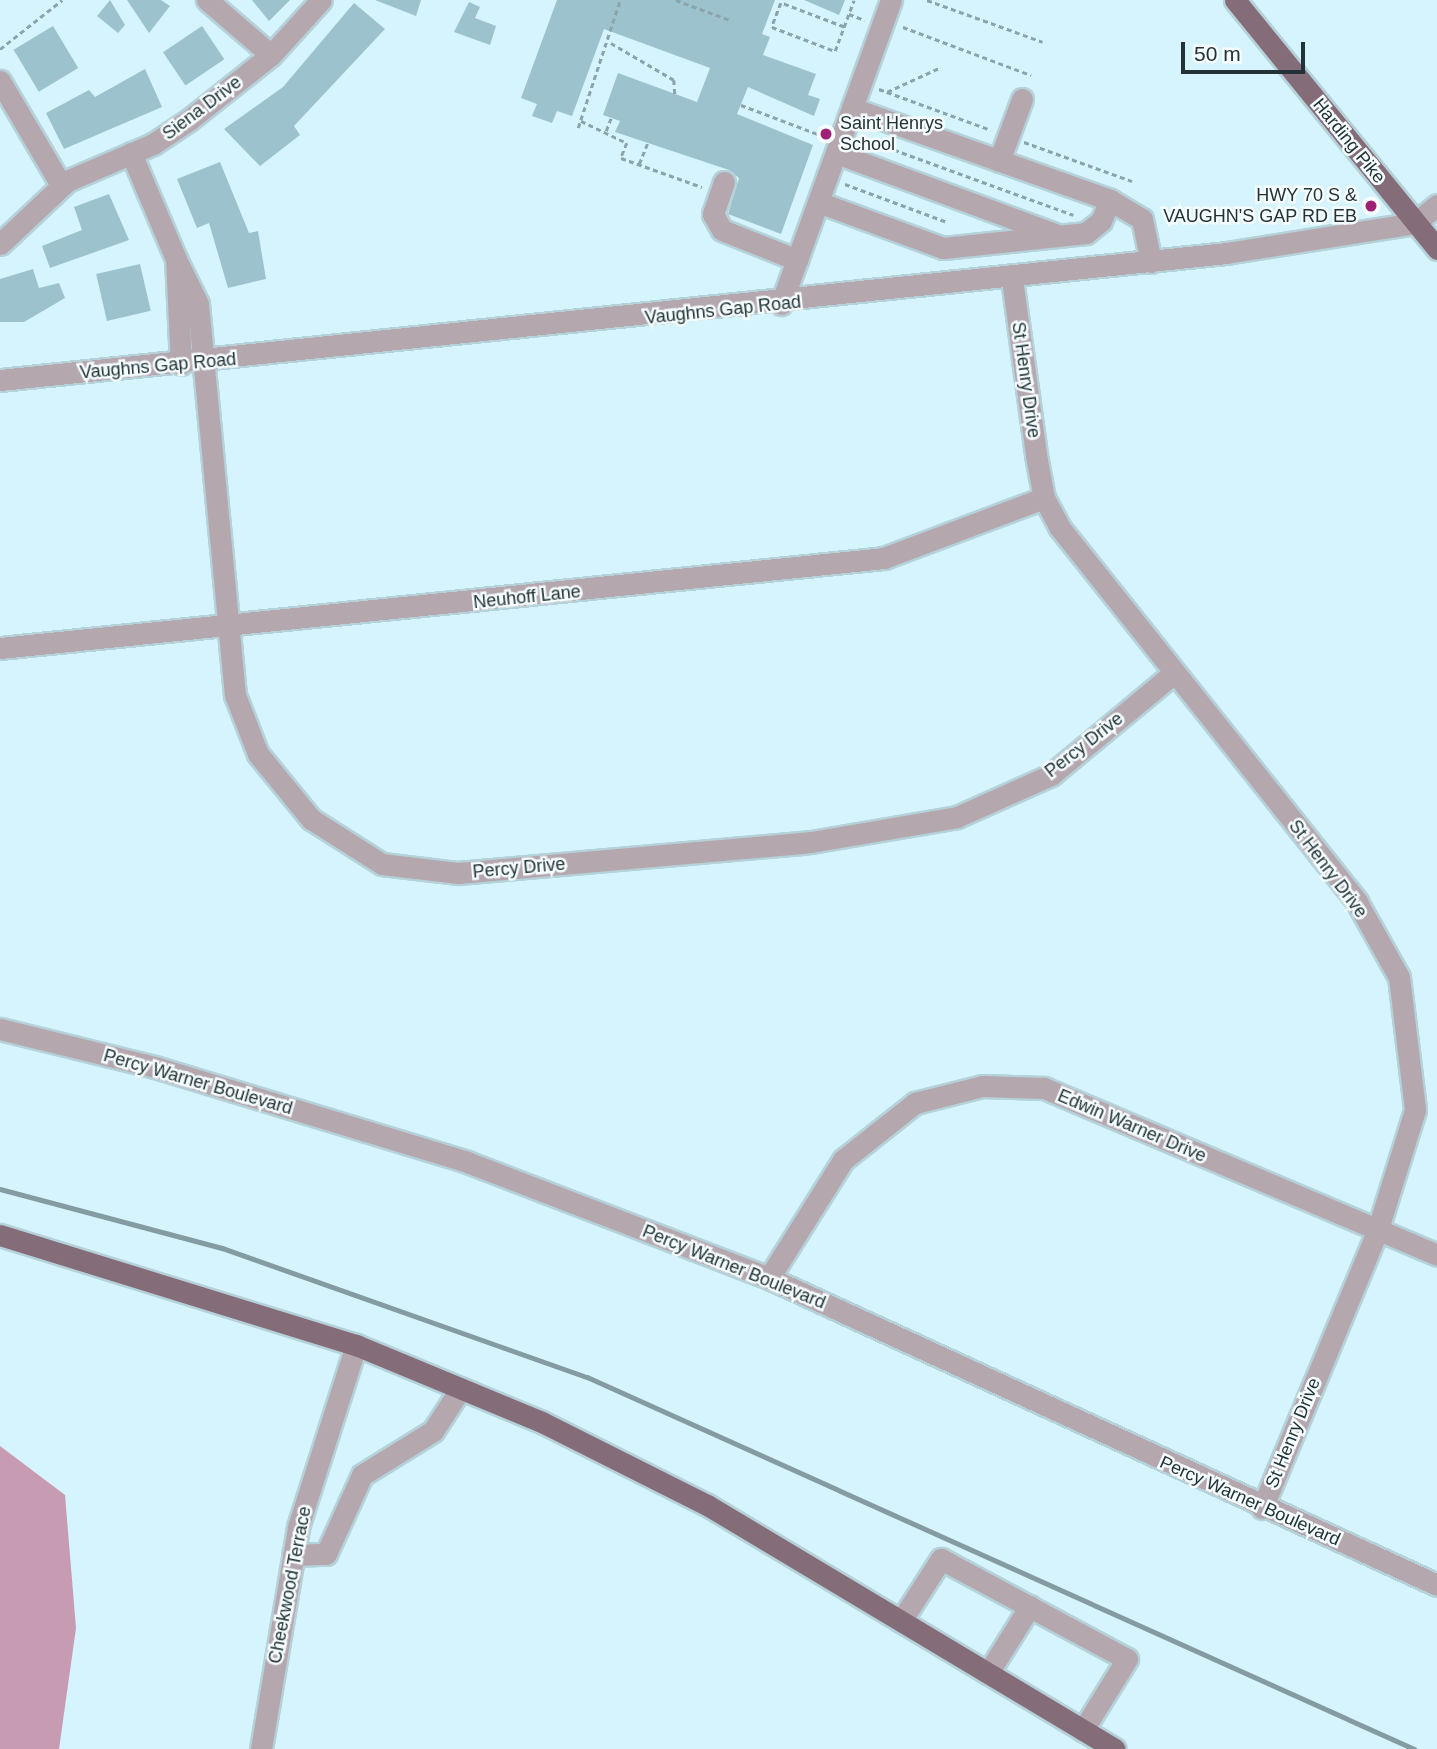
<!DOCTYPE html>
<style>
body{margin:0}
#map{position:relative;width:1437px;height:1749px;overflow:hidden;background:#d5f4fd;font-family:Arial,sans-serif}
div>[style]{position:absolute}
[style*='--x']{left:calc(var(--x)*1px);top:calc(var(--y)*1px);width:calc(var(--w)*1px);rotate:calc(var(--a)*1deg)}
.forest>*{inset:0;background:#c79cb3}
.building>*{inset:0;background:#9cc3cd;transform-origin:0 0}
.path>*{height:2.5px;margin-top:-1.25px;transform-origin:0;background:repeating-linear-gradient(90deg,#8ba4ab 0 5px,transparent 0 8.5px)}
.roads{filter:drop-shadow(2px 0 #b5d1d9) drop-shadow(-2px 0 #b5d1d9) drop-shadow(0 2px #b5d1d9) drop-shadow(0 -2px #b5d1d9)}
.minor>*{height:21px;margin:-10.5px;padding:0 10.5px;transform-origin:10.5px;border-radius:10.5px;background:#b5a7ae}
.major>*{height:21px;margin:-10.5px;padding:0 10.5px;transform-origin:10.5px;border-radius:10.5px;background:#856c79}
.rail>*{height:5px;margin:-2.5px;padding:0 2.5px;transform-origin:2.5px;border-radius:2.5px;background:#839ba1}
.dots>*{width:19px;height:19px;translate:-50% -50%;box-sizing:border-box;border:4px solid #f5fdff;border-radius:50%}
span{translate:-50% -50%;white-space:nowrap;text-align:center;line-height:1.15;-webkit-text-stroke:5px #f5fdff;paint-order:stroke}
.street-label{font-size:18px;color:#233236}
.poi-label{font-size:18px;color:#233236}
.left{translate:0 -50%;text-align:left}
.right{translate:-100% -50%;text-align:right}
.scale{position:absolute;left:1181px;top:42px;width:124px;height:32px;box-sizing:border-box;border:4px solid #233236;border-top:0;padding-left:9px;font-size:21px;line-height:24px;white-space:nowrap;color:#233236;-webkit-text-stroke:5px #f5fdff;paint-order:stroke}
</style>
<div id="map">
<div class="forest">
<i style="clip-path:polygon(0 1446px,65px 1495px,76px 1628px,59px 1749px,0 1749px)"></i>
</div>
<div class="building">
<i style="clip-path:polygon(110px 0,125px 25px,118px 33px,97px 16px)"></i>
<i style="clip-path:polygon(127px 0,161px 0,170px 6px,149px 33px)"></i>
<i style="clip-path:polygon(252px 0,290px 0,269px 21px)"></i>
<i style="clip-path:polygon(375px 0,421px 0,416px 16px)"></i>
<i style="clip-path:polygon(557px 0,775px 0,762px 34px,770px 37px,763px 55px,816px 74px,808px 95px,820px 99px,814px 116px,748px 87px,737px 114px,813px 145px,781px 234px,728px 214px,739px 178px,729px 170px,615px 132px,620px 121px,603px 115px,618px 73px,697px 102px,710px 68px,604px 29px,572px 116px,557px 111px,552px 123px,532px 116px,537px 104px,521px 98px)"></i>
<i style="clip-path:polygon(804px 0,845px 0,839px 15px)"></i>
<i style="clip-path:polygon(469px 2px,480px 7px,475px 18px,496px 26px,490px 45px,454px 32px)"></i>
<i style="clip-path:polygon(354px 3px,385px 29px,294px 126px,300px 135px,260px 166px,224px 129px,283px 87px)"></i>
<i style="left:53px;top:26px;width:49px;height:46px;rotate:59deg"></i>
<i style="left:202px;top:26px;width:40px;height:47px;rotate:56deg"></i>
<i style="clip-path:polygon(145px 69px,162px 107px,64px 149px,46px 113px,89px 90px,95px 97px)"></i>
<i style="clip-path:polygon(220px 162px,249px 233px,258px 231px,266px 279px,228px 288px,209px 223px,197px 228px,177px 179px)"></i>
<i style="clip-path:polygon(109px 194px,129px 240px,50px 268px,42px 246px,82px 230px,74px 207px)"></i>
<i style="left:140px;top:264px;width:48px;height:45px;rotate:77deg"></i>
<i style="clip-path:polygon(33px 269px,39px 288px,59px 283px,65px 298px,24px 322px,0 322px,0 279px)"></i>
</div>
<div class="path">
<i style="--x:676;--y:0;--w:58;--a:20.3"></i>
<i style="--x:927;--y:0;--w:123;--a:19.9"></i>
<i style="--x:849;--y:14;--w:17;--a:21"></i>
<i style="--x:844;--y:27;--w:67;--a:-159.1"></i>
<i style="--x:781;--y:3;--w:26;--a:111"></i>
<i style="--x:772;--y:27;--w:67;--a:20.9"></i>
<i style="--x:835;--y:51;--w:54;--a:-69.6"></i>
<i style="--x:903;--y:27;--w:137;--a:20.6"></i>
<i style="--x:611;--y:43;--w:73;--a:30.4"></i>
<i style="--x:674;--y:80;--w:14;--a:86"></i>
<i style="--x:0;--y:49;--w:79;--a:-38.3"></i>
<i style="--x:879;--y:89;--w:119;--a:20.1"></i>
<i style="--x:887;--y:92;--w:57;--a:-24.8"></i>
<i style="--x:741;--y:105;--w:88;--a:20.7"></i>
<i style="--x:581;--y:121;--w:51;--a:25.6"></i>
<i style="--x:627;--y:143;--w:16;--a:112"></i>
<i style="--x:621;--y:158;--w:86;--a:19.7"></i>
<i style="--x:578;--y:128;--w:135;--a:-71.8"></i>
<i style="--x:606;--y:131;--w:14;--a:-69"></i>
<i style="--x:862;--y:138;--w:225;--a:20"></i>
<i style="--x:1024;--y:142;--w:115;--a:19.9"></i>
<i style="--x:639;--y:164;--w:22;--a:-68"></i>
<i style="--x:845;--y:184;--w:109;--a:20.4"></i>
</div>
<div class="roads">
<div class="minor">
<i style="--x:207;--y:0;--w:84;--a:40.7"></i>
<i style="--x:0;--y:81;--w:121;--a:59.6"></i>
<i style="--x:131;--y:153;--w:115;--a:67"></i>
<i style="--x:836;--y:153;--w:233;--a:20.3"></i>
<i style="--x:999;--y:161;--w:66;--a:-69.6"></i>
<i style="--x:724;--y:182;--w:34;--a:109"></i>
<i style="--x:713;--y:214;--w:18;--a:61"></i>
<i style="--x:722;--y:230;--w:81;--a:21.8"></i>
<i style="--x:1110;--y:200;--w:37;--a:31"></i>
<i style="--x:1142;--y:219;--w:44;--a:78.2"></i>
<i style="--x:818;--y:202;--w:133;--a:20.2"></i>
<i style="--x:943;--y:248;--w:144;--a:-6"></i>
<i style="--x:1086;--y:233;--w:19;--a:-39"></i>
<i style="--x:1101;--y:221;--w:23;--a:-67"></i>
<i style="--x:1110;--y:200;--w:274;--a:-160.4"></i>
<i style="--x:0;--y:244;--w:92;--a:-43.2"></i>
<i style="--x:67;--y:181;--w:94;--a:-23.3"></i>
<i style="--x:153;--y:144;--w:43;--a:-33.7"></i>
<i style="--x:189;--y:120;--w:105;--a:-38.4"></i>
<i style="--x:271;--y:55;--w:74;--a:-47.7"></i>
<i style="--x:1012;--y:279;--w:178;--a:82.2"></i>
<i style="--x:1036;--y:455;--w:44;--a:79.5"></i>
<i style="--x:1044;--y:498;--w:34;--a:62"></i>
<i style="--x:1060;--y:528;--w:478;--a:51.5"></i>
<i style="--x:1357;--y:902;--w:86;--a:60.8"></i>
<i style="--x:1399;--y:977;--w:134;--a:83.1"></i>
<i style="--x:1415;--y:1110;--w:128;--a:107.3"></i>
<i style="--x:1377;--y:1232;--w:299;--a:112.6"></i>
<i style="--x:781;--y:304;--w:323;--a:-70.1"></i>
<i style="--x:181;--y:364;--w:105;--a:-92.7"></i>
<i style="--x:176;--y:259;--w:50;--a:63.9"></i>
<i style="--x:198;--y:304;--w:393;--a:84.6"></i>
<i style="--x:235;--y:695;--w:63;--a:68.7"></i>
<i style="--x:258;--y:754;--w:84;--a:50.8"></i>
<i style="--x:311;--y:819;--w:84;--a:32.4"></i>
<i style="--x:382;--y:864;--w:77;--a:6.8"></i>
<i style="--x:458;--y:873;--w:354;--a:-5"></i>
<i style="--x:811;--y:842;--w:148;--a:-9.7"></i>
<i style="--x:957;--y:817;--w:103;--a:-24.1"></i>
<i style="--x:1051;--y:775;--w:160;--a:-39.7"></i>
<i style="--x:0;--y:380;--w:1233;--a:-5.91"></i>
<i style="--x:1226;--y:253;--w:191;--a:-9"></i>
<i style="--x:1415;--y:223;--w:28;--a:-39"></i>
<i style="--x:0;--y:648;--w:889;--a:-5.81"></i>
<i style="--x:884;--y:558;--w:171;--a:-20.6"></i>
<i style="--x:0;--y:1029;--w:160;--a:13.8"></i>
<i style="--x:155;--y:1067;--w:326;--a:16.9"></i>
<i style="--x:467;--y:1162;--w:324;--a:21"></i>
<i style="--x:769;--y:1278;--w:735;--a:24.68"></i>
<i style="--x:769;--y:1278;--w:139;--a:-57.9"></i>
<i style="--x:843;--y:1160;--w:92;--a:-38.4"></i>
<i style="--x:915;--y:1103;--w:69;--a:-14.2"></i>
<i style="--x:982;--y:1086;--w:62;--a:1.8"></i>
<i style="--x:1044;--y:1088;--w:427;--a:23"></i>
<i style="--x:293;--y:1555;--w:33;--a:-2"></i>
<i style="--x:326;--y:1554;--w:87;--a:-65.5"></i>
<i style="--x:362;--y:1475;--w:84;--a:-31.8"></i>
<i style="--x:433;--y:1431;--w:51;--a:-56.9"></i>
<i style="--x:901;--y:1621;--w:74;--a:-57.2"></i>
<i style="--x:941;--y:1559;--w:211;--a:28.3"></i>
<i style="--x:1127;--y:1659;--w:84;--a:121.8"></i>
<i style="--x:988;--y:1673;--w:79;--a:-57.9"></i>
<i style="--x:261;--y:1749;--w:225;--a:-80.5"></i>
<i style="--x:298;--y:1527;--w:191;--a:-72.3"></i>
</div>
<div class="major">
<i style="--x:1235;--y:0;--w:321;--a:50.9"></i>
<i style="--x:0;--y:1235;--w:373;--a:17.2"></i>
<i style="--x:356;--y:1345;--w:201;--a:22.5"></i>
<i style="--x:542;--y:1422;--w:185;--a:26.7"></i>
<i style="--x:707;--y:1505;--w:475;--a:30.9"></i>
</div>
</div>
<div class="rail">
<i style="--x:0;--y:1189;--w:230;--a:14.9"></i>
<i style="--x:222;--y:1248;--w:387;--a:19.5"></i>
<i style="--x:587;--y:1377;--w:907;--a:24.22"></i>
</div>
<div class="dots">
<i style="left:826px;top:134px;background:#9f2074"></i>
<i style="left:1371px;top:206px;background:#9f2074"></i>
</div>
<div class="street-label">
<span style="left:202px;top:108px;rotate:-37deg">Siena Drive</span>
<span style="left:1349px;top:141px;rotate:51deg">Harding Pike</span>
<span style="left:723px;top:310px;rotate:-6deg">Vaughns Gap Road</span>
<span style="left:158px;top:366px;rotate:-5deg">Vaughns Gap Road</span>
<span style="left:1026px;top:380px;rotate:82deg">St Henry Drive</span>
<span style="left:527px;top:597px;rotate:-6deg">Neuhoff Lane</span>
<span style="left:1084px;top:745px;rotate:-38deg">Percy Drive</span>
<span style="left:519px;top:868px;rotate:-5deg">Percy Drive</span>
<span style="left:1328px;top:869px;rotate:53deg">St Henry Drive</span>
<span style="left:198px;top:1082px;rotate:16deg">Percy Warner Boulevard</span>
<span style="left:1132px;top:1126px;rotate:23deg">Edwin Warner Drive</span>
<span style="left:734px;top:1267px;rotate:22deg">Percy Warner Boulevard</span>
<span style="left:1293px;top:1433px;rotate:-68deg">St Henry Drive</span>
<span style="left:1250px;top:1501px;rotate:24deg">Percy Warner Boulevard</span>
<span style="left:290px;top:1585px;rotate:-79deg">Cheekwood Terrace</span>
</div>
<div class="poi-label">
<span class="left" style="left:840px;top:134px">Saint Henrys<br>School</span>
<span class="right" style="left:1357px;top:206px">HWY 70 S &amp;<br>VAUGHN'S GAP RD EB</span>
</div>
<div class="scale">50 m</div>
</div>
